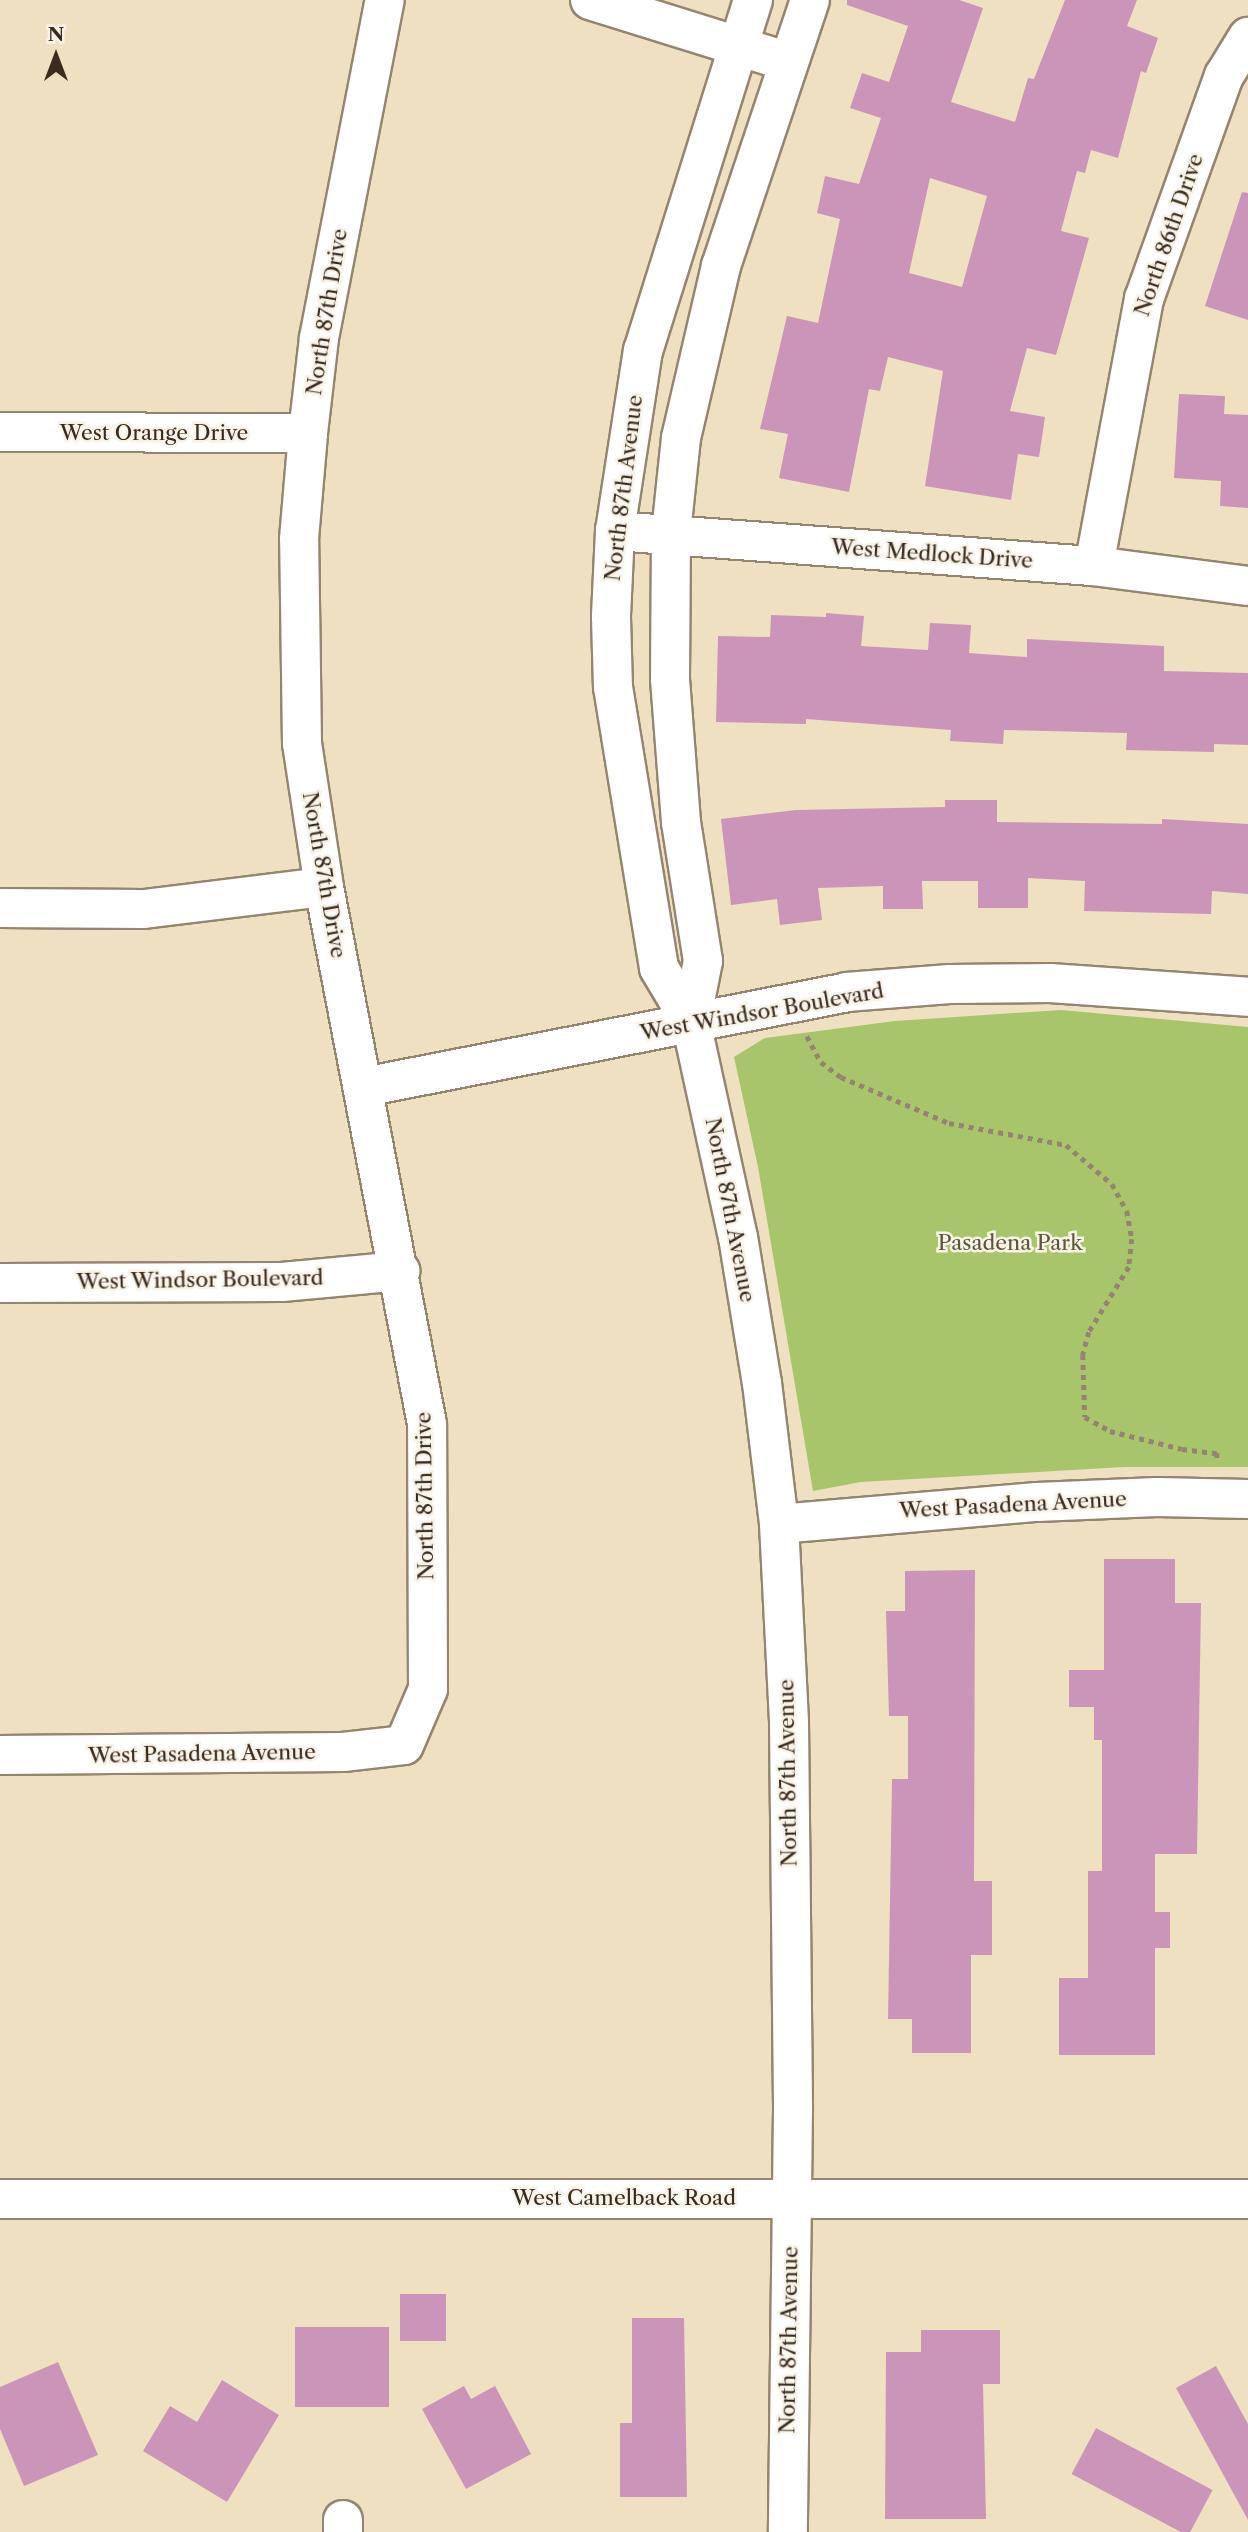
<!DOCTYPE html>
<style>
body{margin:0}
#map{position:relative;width:1248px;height:2532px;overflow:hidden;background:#efe0c1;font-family:"Libre Caslon Text",serif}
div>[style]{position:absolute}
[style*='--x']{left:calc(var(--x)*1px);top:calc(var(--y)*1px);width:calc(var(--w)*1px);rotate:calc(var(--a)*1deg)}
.green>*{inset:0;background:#a8c56c}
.building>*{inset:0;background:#cb95b9;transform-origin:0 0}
.path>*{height:4.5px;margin-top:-2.25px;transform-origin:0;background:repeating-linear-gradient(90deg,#958570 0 5px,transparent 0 10px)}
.roads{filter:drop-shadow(2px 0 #958570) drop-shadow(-2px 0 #958570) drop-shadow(0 2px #958570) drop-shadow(0 -2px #958570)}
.minor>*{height:38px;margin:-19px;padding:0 19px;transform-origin:19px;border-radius:19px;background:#fff}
.tertiary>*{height:38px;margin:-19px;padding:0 19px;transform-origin:19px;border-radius:19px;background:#fff}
.primary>*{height:38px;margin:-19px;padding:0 19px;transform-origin:19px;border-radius:19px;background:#fff}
span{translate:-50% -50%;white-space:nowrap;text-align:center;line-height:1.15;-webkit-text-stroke:5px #f7f3e8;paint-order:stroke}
.street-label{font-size:21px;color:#3b2a1e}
.park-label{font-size:21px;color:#5c5835}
.north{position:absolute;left:21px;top:21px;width:70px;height:70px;-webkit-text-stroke:5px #f7f3e8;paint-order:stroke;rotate:0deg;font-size:19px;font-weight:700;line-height:28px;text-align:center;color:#3b2a1e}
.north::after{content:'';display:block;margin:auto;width:24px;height:32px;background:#3b2a1e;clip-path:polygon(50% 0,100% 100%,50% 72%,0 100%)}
</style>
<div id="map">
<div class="green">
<i style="clip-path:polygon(1061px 1010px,1248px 1027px,1248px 1467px,1124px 1467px,861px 1482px,813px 1491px,758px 1167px,734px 1057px,765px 1038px,895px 1021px)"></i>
</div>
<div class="building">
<i style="clip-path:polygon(evenodd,847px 0,959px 0,983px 8px,951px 102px,1015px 122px,1028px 78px,1034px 79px,1065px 0,1137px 0,1127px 26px,1158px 38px,1146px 73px,1141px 71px,1118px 158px,1091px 150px,1085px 173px,1077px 171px,1061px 231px,1089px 238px,1056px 355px,1027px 348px,1010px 411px,1045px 417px,1039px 457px,1018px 454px,1011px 500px,925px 486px,943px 371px,888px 357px,880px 391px,869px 389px,849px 492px,779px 478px,788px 434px,760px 429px,787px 316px,818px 323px,840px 219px,817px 213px,825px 176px,859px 184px,881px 118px,850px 108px,862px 73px,889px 82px,908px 26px,847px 5px,847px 0,930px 178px,987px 196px,962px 287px,909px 273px,930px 178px)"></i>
<i style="clip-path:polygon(1242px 192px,1248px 193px,1248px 320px,1205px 306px)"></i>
<i style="clip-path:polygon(1179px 394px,1225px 396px,1224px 414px,1248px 415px,1248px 508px,1220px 506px,1221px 481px,1174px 478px)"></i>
<i style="clip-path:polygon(826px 613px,864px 616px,861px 646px,928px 650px,930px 623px,971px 625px,969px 653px,1027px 657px,1027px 639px,1164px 646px,1164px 671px,1248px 673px,1248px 745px,1214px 744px,1214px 752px,1126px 750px,1127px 733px,1004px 730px,1003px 744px,950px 741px,951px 730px,806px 719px,806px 724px,716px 722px,718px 636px,770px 637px,771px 615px,826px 617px)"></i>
<i style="clip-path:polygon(945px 800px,997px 800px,997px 822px,1162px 824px,1162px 819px,1248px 824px,1248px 894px,1212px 891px,1211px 914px,1084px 911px,1085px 881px,1028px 878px,1028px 908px,978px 908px,978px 881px,922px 881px,923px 909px,883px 909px,883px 886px,818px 888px,822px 920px,780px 925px,777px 899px,731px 905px,721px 819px,796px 810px,945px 807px)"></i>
<i style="clip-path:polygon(1104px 1559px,1175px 1559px,1175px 1603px,1201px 1603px,1197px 1854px,1155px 1854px,1155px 1912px,1170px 1912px,1170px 1948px,1155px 1948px,1155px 2055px,1059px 2055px,1059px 1978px,1088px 1978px,1088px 1871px,1102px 1871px,1102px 1740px,1094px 1740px,1094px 1707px,1069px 1707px,1069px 1670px,1104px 1670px)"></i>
<i style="clip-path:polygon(975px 1570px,974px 1881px,992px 1881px,992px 1955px,971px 1955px,971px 2053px,912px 2053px,912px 2019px,888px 2019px,892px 1779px,908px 1779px,908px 1716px,889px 1716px,886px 1611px,905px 1611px,905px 1571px)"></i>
<i style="left:400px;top:2294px;width:46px;height:47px"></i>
<i style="clip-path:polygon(632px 2318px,684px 2318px,687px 2497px,620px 2497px,620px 2423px,632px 2423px)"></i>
<i style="left:295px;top:2327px;width:94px;height:80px"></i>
<i style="clip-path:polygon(921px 2330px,1000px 2330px,1000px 2384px,983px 2384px,986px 2519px,885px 2519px,886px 2352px,921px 2352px)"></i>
<i style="clip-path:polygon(58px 2362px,98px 2455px,24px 2486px,0 2429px,0 2387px)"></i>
<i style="clip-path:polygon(1216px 2366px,1248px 2424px,1248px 2520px,1176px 2388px)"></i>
<i style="clip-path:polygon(222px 2380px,279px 2415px,227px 2502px,143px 2451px,170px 2406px,197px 2422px)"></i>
<i style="clip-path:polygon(464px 2386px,471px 2399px,495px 2386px,531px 2454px,466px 2489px,422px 2409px)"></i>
<i style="left:1096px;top:2428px;width:132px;height:52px;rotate:28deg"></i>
</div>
<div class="path">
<i style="--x:807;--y:1036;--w:30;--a:62"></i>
<i style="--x:821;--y:1062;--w:25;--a:37"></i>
<i style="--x:841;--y:1077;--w:117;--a:23.1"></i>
<i style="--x:949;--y:1123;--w:119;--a:10.6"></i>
<i style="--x:1066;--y:1145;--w:60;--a:40.3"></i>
<i style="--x:1112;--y:1184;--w:31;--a:61"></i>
<i style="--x:1127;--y:1211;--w:28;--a:80"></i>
<i style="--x:1132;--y:1239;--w:28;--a:96"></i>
<i style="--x:1129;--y:1267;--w:76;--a:121.6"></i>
<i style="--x:1089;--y:1332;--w:24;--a:105"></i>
<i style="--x:1083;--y:1355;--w:62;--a:88.2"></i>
<i style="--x:1085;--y:1417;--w:29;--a:29"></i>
<i style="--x:1110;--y:1431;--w:74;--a:14"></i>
<i style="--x:1182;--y:1449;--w:35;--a:7"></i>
<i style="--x:1217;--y:1453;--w:8;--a:90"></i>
</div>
<div class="roads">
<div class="minor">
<i style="--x:590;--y:0;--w:208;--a:17.3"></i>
<i style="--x:0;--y:432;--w:308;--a:0.2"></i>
<i style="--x:615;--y:531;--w:480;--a:4.2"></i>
<i style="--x:1094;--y:566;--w:155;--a:7.4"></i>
<i style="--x:1094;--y:566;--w:272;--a:-79.4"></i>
<i style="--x:1144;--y:299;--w:237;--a:-70.3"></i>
<i style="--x:1224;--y:76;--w:46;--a:-58.4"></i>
<i style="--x:0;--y:908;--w:144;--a:0.4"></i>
<i style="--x:144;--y:909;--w:181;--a:-7"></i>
<i style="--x:364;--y:1087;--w:491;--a:-11.1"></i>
<i style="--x:846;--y:992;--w:104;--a:-4.4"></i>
<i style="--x:950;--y:984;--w:100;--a:-0.6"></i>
<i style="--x:1050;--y:983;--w:198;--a:4"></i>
<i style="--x:0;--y:1283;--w:282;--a:-0.2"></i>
<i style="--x:282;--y:1282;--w:119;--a:-5.3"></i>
<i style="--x:779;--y:1524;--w:259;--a:-4.9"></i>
<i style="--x:1037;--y:1502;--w:120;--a:-2.4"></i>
<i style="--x:1157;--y:1497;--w:91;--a:1.3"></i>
<i style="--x:0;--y:1755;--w:343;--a:-0.5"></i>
<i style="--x:343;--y:1752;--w:61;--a:-6.5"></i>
<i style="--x:404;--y:1745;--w:61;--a:-66.8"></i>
<i style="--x:428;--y:1689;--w:265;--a:-90.2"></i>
<i style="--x:427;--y:1424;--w:547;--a:-100.86"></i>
<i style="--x:324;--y:887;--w:145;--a:-98.7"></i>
<i style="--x:302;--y:744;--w:205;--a:-90.8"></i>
<i style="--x:299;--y:539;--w:106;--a:-85.1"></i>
<i style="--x:308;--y:433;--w:96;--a:-83.4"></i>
<i style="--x:319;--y:338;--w:344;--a:-79"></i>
<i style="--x:343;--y:2532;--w:12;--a:-90"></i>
</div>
<div class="tertiary">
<i style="--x:753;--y:0;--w:367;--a:107.4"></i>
<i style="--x:643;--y:350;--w:183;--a:98.8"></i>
<i style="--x:615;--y:531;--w:86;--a:92.7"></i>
<i style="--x:611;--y:617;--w:70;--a:88.4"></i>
<i style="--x:613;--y:687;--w:285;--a:80.7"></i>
<i style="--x:659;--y:968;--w:63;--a:59.3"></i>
<i style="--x:691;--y:1022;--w:220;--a:77.7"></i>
<i style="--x:738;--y:1237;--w:148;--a:80.7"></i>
<i style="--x:762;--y:1383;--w:142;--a:83.1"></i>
<i style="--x:779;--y:1524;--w:199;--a:87.1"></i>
<i style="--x:789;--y:1723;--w:387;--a:89.4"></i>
<i style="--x:793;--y:2110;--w:422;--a:90.7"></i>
<i style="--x:691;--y:1022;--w:62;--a:-78.9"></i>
<i style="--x:703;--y:961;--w:141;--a:-99"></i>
<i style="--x:681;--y:822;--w:143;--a:-94.4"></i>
<i style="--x:670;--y:679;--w:146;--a:-89.6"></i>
<i style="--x:671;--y:533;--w:96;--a:-84"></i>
<i style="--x:681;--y:438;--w:177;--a:-76.9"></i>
<i style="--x:721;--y:266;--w:280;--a:-71.5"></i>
</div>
<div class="primary">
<i style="--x:0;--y:2199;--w:1248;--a:0"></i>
</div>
</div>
<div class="street-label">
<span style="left:1169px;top:235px;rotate:-71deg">North 86th Drive</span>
<span style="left:327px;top:312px;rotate:-81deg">North 87th Drive</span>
<span style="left:154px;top:433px">West Orange Drive</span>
<span style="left:624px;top:488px;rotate:-83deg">North 87th Avenue</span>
<span style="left:932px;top:554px;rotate:4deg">West Medlock Drive</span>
<span style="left:324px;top:875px;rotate:80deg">North 87th Drive</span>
<span style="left:762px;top:1012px;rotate:-10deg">West Windsor Boulevard</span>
<span style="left:730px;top:1210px;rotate:79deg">North 87th Avenue</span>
<span style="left:200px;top:1280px;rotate:-1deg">West Windsor Boulevard</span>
<span style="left:425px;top:1496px;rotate:-91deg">North 87th Drive</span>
<span style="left:1013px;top:1505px;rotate:-3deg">West Pasadena Avenue</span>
<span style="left:202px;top:1754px;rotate:-1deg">West Pasadena Avenue</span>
<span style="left:788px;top:1773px;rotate:-91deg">North 87th Avenue</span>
<span style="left:624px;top:2198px">West Camelback Road</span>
<span style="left:789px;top:2340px;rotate:-89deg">North 87th Avenue</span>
</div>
<div class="park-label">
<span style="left:1010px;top:1243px">Pasadena Park</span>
</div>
<div class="north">N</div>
</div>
